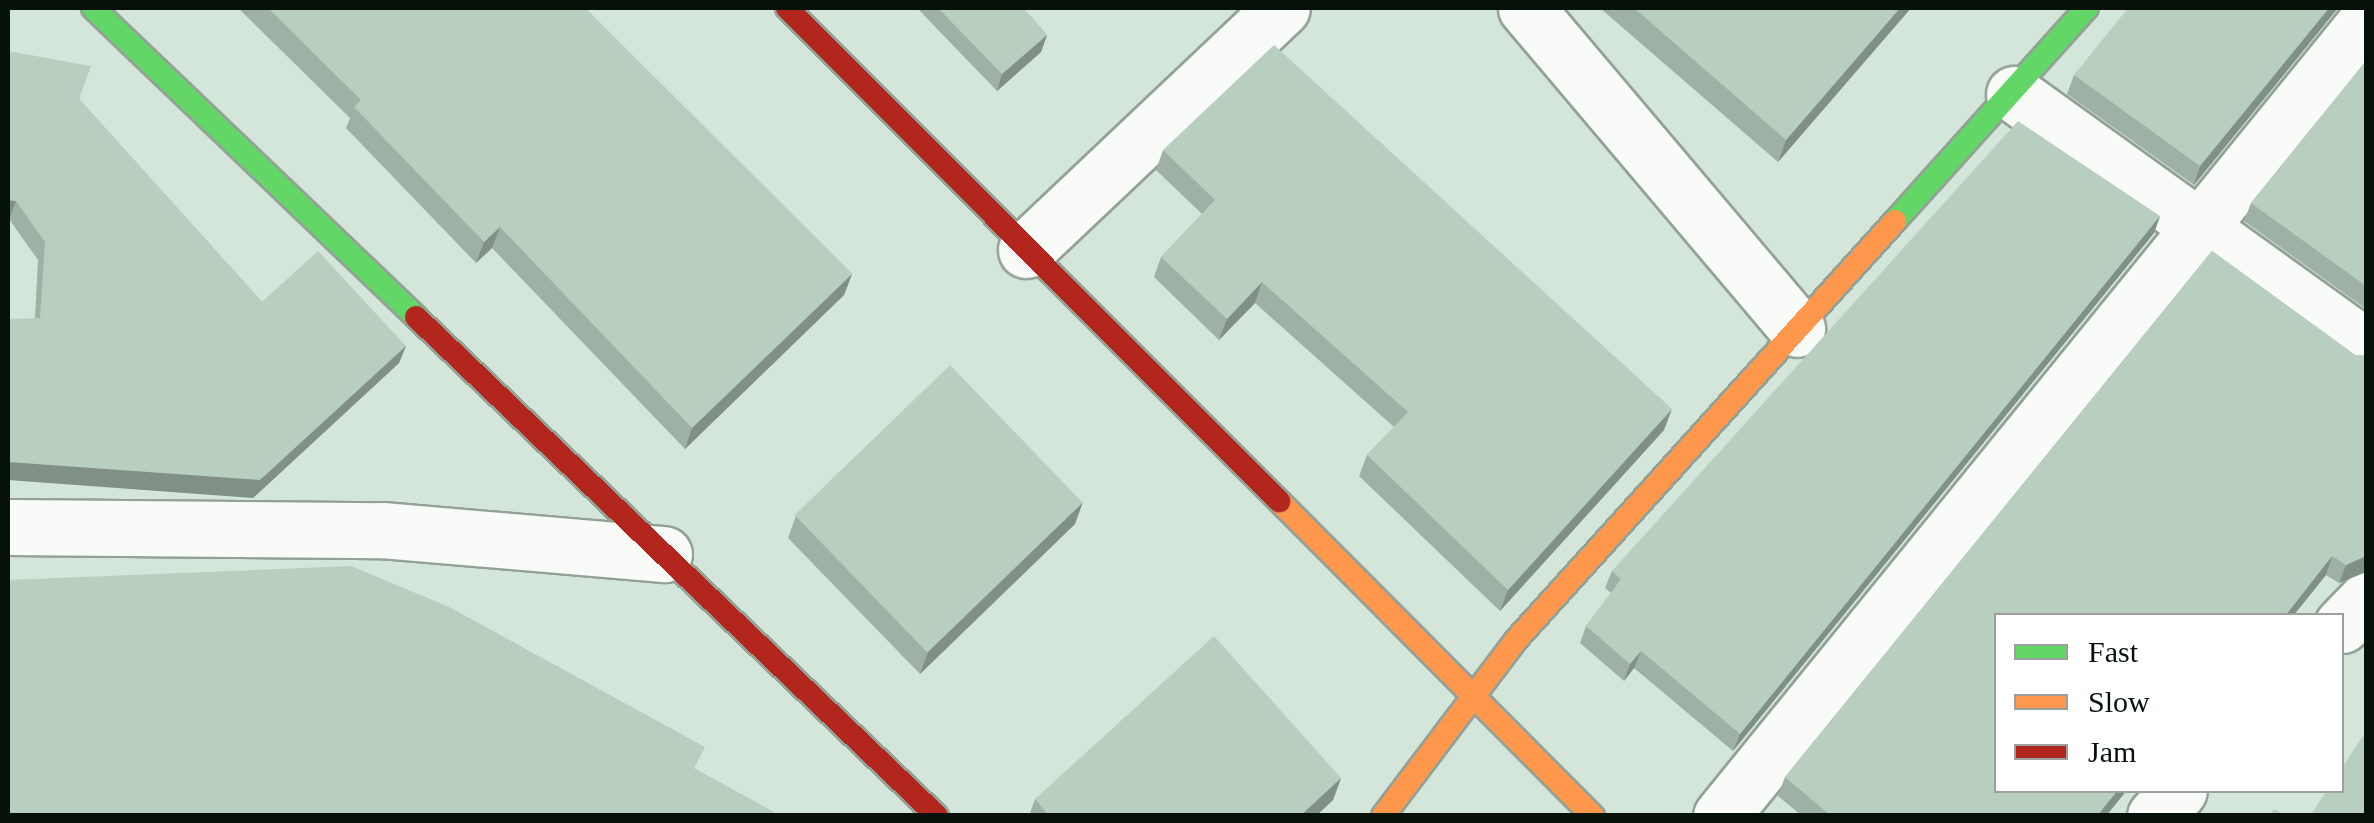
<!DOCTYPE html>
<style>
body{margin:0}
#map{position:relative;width:2374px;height:823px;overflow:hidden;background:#d4e6da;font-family:Georgia,serif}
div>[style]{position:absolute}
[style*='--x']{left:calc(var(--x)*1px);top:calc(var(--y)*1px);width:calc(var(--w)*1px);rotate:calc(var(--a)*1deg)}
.roads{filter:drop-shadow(2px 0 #93a197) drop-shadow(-2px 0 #93a197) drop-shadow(0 2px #93a197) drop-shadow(0 -2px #93a197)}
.street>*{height:55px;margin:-27.5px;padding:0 27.5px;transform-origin:27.5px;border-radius:27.5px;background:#f9fbf9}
.fast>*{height:22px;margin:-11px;padding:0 11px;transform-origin:11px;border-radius:11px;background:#63d668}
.slow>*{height:22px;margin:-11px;padding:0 11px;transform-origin:11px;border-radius:11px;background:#ff974d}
.jam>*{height:22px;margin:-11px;padding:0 11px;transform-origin:11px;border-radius:11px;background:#b3261e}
.wall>*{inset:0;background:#9eb1a4}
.shaded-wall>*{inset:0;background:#819086}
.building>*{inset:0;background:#b8cebf;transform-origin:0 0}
span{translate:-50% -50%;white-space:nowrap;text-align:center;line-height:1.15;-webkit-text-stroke:9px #fff;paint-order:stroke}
.frame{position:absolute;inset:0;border:10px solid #06110a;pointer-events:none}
.legend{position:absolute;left:1994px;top:613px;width:350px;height:180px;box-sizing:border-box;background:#fff;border:2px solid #9ba09d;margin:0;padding:12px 18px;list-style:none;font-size:30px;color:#06110a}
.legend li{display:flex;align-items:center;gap:20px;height:50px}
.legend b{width:50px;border:2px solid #9ba09d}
</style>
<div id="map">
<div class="roads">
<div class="street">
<i style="--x:1526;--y:8;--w:420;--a:49.8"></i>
<i style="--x:2014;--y:94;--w:433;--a:35.7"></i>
<i style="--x:1026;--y:250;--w:352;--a:-43.4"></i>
<i style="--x:8;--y:527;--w:374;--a:0.5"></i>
<i style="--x:382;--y:530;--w:283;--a:4.9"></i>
<i style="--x:2342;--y:625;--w:35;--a:-46"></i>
<i style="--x:1721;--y:816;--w:1023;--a:-50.91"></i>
<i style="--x:2155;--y:816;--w:35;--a:-47"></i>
</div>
<div class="fast">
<i style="--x:93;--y:8;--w:447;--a:43.7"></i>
<i style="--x:1895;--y:221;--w:287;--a:-48"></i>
</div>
<div class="slow">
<i style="--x:1279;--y:501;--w:445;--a:45.1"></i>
<i style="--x:1383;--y:816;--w:221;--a:-52.9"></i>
<i style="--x:1516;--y:640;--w:565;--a:-47.87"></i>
</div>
<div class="jam">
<i style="--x:787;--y:8;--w:697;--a:45.06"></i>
<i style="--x:416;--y:317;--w:721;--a:43.76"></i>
</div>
</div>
<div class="wall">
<i style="clip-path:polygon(238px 8px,585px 8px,852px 274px,844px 295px,685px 449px,492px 248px,476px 263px,346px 128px,350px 118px)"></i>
<i style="clip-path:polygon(917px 8px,1023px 8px,1047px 35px,1041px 52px,997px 91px)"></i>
<i style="clip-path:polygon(1600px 8px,1911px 8px,1778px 162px)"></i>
<i style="clip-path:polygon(2338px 8px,2194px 185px,2067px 94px,2074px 75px)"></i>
<i style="clip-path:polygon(8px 51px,79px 99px,262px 302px,406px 346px,399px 363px,253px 498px,35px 318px,38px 260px,9px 219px)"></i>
<i style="clip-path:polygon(2366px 61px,2366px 309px,2244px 221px,2251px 203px)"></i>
<i style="clip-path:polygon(1163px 150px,1664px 430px,1500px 611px,1359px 476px,1367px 455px,1394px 427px,1255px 303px,1219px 340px,1154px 277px,1161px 257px,1202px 214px,1156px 170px)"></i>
<i style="clip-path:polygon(2160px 216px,2154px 233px,1733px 751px,1634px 668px,1624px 681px,1580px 643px,1586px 626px,1611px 593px,1605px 588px,1612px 571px)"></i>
<i style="clip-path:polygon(2212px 251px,2355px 355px,2366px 356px,2366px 572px,2339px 583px,2326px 575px,2293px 616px,1996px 616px,1996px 790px,2127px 790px,2106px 816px,1802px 816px,1778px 796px,1785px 777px)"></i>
<i style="clip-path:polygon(796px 516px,1075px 524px,920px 674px,788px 538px)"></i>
<i style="clip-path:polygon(1341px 778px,1333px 800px,1316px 816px,1029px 816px,1035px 799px)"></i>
</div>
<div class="shaded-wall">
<i style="clip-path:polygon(1900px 8px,1911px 8px,1778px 162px,1786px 140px)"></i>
<i style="clip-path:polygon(2329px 8px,2338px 8px,2194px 185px,2200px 166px)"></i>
<i style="clip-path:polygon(1047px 35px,1041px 52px,997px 91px,1002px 74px)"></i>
<i style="clip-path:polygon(8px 200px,16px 201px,9px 219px,8px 218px)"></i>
<i style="clip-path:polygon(2160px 216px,2154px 233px,1733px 751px,1740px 734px)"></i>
<i style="clip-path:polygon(500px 227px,492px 248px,476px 263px,484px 242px)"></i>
<i style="clip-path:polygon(852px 274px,844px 295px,685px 449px,692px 428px)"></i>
<i style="clip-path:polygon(1262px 282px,1255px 303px,1219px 340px,1227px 319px)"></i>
<i style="clip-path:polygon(406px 346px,399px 363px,253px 498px,8px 480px,8px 462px)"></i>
<i style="clip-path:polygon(1672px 409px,1664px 430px,1500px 611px,1508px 590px)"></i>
<i style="clip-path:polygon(1083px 502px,1075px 524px,920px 674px,928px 652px)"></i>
<i style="clip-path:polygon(2332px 556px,2326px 575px,2293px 616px,2285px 616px)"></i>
<i style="clip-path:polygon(2366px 556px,2366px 572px,2339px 583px,2346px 565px)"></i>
<i style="clip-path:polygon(1641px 651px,1634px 668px,1624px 681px,1630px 664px)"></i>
<i style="clip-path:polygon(1341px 778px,1333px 800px,1316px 816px,1300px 816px)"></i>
<i style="clip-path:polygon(2118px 790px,2127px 790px,2106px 816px,2097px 816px)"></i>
</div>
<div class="building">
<i style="clip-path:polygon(268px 8px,585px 8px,852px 274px,692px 428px,500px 227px,484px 242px,354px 107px,361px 100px)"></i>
<i style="clip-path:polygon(938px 8px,1023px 8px,1047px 35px,1002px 74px)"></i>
<i style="clip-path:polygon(1634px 8px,1900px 8px,1786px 140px)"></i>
<i style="clip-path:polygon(2128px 8px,2329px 8px,2200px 166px,2074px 75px)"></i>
<i style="clip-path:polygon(1274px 45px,1672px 409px,1508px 590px,1367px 455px,1408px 412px,1262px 282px,1227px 319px,1161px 257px,1215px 200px,1163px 150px)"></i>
<i style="clip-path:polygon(8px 51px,91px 66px,79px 99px,262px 302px,318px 251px,406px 346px,260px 480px,8px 462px,8px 319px,40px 318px,45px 242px,16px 201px,8px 200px)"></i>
<i style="clip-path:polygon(2366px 61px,2366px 286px,2251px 203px)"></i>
<i style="clip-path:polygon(2018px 121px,2160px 216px,1740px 734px,1641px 651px,1630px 664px,1586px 626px,1621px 579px,1612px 571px)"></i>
<i style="clip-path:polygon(2212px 251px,2355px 355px,2366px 356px,2366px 556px,2346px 565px,2332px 556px,2285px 616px,1996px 616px,1996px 790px,2118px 790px,2097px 816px,1831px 816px,1785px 777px)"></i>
<i style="left:950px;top:365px;width:191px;height:216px;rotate:46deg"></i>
<i style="clip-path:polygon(351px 566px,449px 607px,705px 747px,694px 768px,781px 816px,8px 816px,8px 580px)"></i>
<i style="clip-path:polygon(1214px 636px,1341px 778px,1300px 816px,1049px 816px,1035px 799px)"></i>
<i style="clip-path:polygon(2366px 731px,2366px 816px,2310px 816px,2327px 790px,2342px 790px,2342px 768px)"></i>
<i style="clip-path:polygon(2274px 809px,2286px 816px,2270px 816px)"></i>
</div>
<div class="frame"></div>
<ul class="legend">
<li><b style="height:12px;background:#63d668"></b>Fast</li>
<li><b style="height:12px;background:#ff974d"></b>Slow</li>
<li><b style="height:12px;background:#b3261e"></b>Jam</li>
</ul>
</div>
